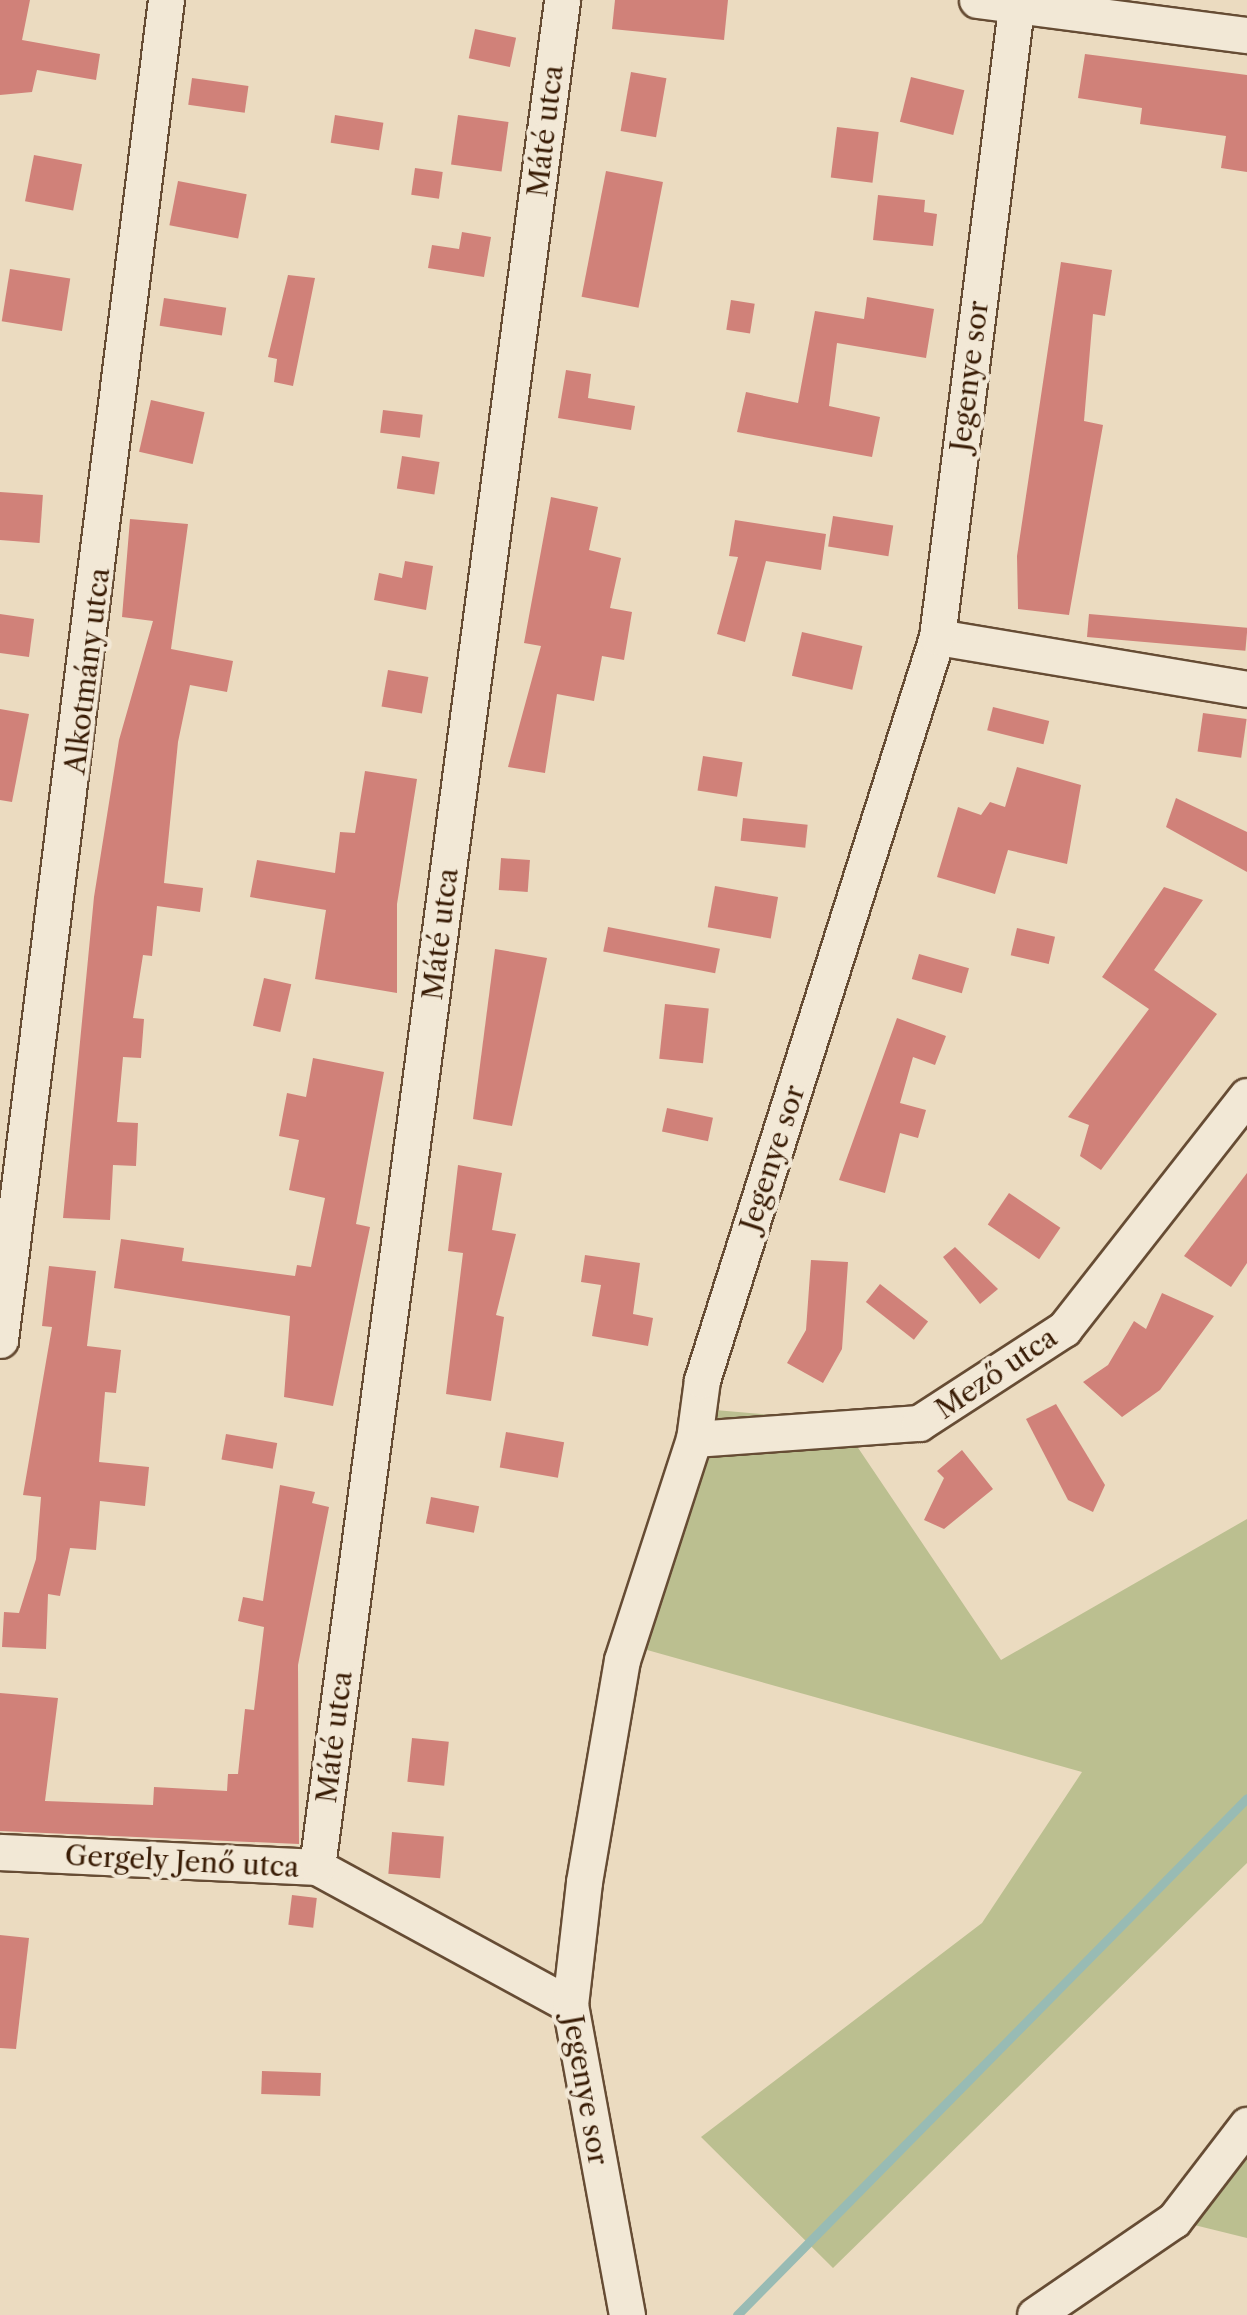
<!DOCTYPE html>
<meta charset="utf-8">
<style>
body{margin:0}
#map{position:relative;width:1247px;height:2315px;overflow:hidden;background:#ebdbc0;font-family:"Libre Caslon Text",serif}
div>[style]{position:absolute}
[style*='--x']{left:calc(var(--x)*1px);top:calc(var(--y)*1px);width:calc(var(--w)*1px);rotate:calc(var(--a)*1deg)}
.green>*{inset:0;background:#bbbf90}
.stream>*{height:9px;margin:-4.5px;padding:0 4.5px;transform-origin:4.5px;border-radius:4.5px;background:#98bbb4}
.building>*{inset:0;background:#d08179;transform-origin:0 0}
.roads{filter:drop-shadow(2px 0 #664c34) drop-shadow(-2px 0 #664c34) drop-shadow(0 2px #664c34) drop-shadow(0 -2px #664c34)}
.minor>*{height:35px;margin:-17.5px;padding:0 17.5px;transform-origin:17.5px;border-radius:17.5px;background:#f2e8d6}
span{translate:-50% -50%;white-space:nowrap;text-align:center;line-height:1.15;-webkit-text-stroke:9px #f2e8d6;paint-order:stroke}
.street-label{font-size:28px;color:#391c05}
</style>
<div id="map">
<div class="green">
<i style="clip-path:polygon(692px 1408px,840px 1421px,1001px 1660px,1247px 1519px,1247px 1863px,833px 2268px,701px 2137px,982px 1923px,1082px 1772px,640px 1648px)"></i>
<i style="clip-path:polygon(1247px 2125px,1247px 2238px,1174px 2220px)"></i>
</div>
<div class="stream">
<i style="--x:737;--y:2315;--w:726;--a:-45.39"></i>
</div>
<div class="building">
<i style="clip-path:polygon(0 0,30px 0,22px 40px,100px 54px,96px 80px,37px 70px,32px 92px,0 95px)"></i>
<i style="clip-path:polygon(615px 0,728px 0,724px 40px,612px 29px)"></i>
<i style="left:475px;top:29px;width:42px;height:30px;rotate:12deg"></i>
<i style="clip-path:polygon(1085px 54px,1247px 75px,1247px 172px,1221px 168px,1226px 136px,1140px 124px,1142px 108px,1078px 98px)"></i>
<i style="left:631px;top:72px;width:36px;height:60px;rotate:10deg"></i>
<i style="left:911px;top:77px;width:55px;height:46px;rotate:14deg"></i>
<i style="left:192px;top:78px;width:57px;height:27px;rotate:8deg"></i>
<i style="left:335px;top:115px;width:49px;height:28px;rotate:9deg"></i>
<i style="left:458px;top:115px;width:51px;height:50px;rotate:8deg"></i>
<i style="left:837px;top:127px;width:42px;height:51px;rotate:7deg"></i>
<i style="left:34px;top:155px;width:49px;height:47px;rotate:11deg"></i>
<i style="left:415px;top:168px;width:28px;height:27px;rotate:8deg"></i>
<i style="left:606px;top:171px;width:58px;height:128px;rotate:11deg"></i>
<i style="left:178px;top:181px;width:70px;height:45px;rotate:11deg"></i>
<i style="clip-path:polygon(878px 195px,925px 200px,924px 212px,937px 214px,933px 246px,873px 240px)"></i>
<i style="clip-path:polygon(462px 232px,491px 237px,484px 277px,428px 268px,432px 245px,459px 249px)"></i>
<i style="clip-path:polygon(1061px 262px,1112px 270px,1105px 316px,1093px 314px,1084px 421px,1103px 425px,1069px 615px,1018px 609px,1017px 556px)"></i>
<i style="left:10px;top:269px;width:61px;height:53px;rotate:9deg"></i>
<i style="clip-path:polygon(288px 275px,315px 278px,293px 386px,274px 382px,277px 359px,268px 357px)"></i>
<i style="clip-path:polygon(867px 297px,934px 309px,926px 358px,837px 343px,829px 406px,880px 417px,872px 457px,737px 432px,746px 392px,798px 403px,815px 311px,864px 319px)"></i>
<i style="left:164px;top:298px;width:63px;height:28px;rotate:9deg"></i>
<i style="left:731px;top:300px;width:24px;height:30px;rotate:9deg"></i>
<i style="clip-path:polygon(566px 370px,591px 374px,588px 398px,635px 406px,631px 430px,558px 418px)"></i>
<i style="left:151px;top:400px;width:55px;height:53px;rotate:13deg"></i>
<i style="left:383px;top:410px;width:40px;height:23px;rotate:7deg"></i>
<i style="left:402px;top:456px;width:38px;height:33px;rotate:9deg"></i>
<i style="left:0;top:492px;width:43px;height:48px;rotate:4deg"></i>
<i style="clip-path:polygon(551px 497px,598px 507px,589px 550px,621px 558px,610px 608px,632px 612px,624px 660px,602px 656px,594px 701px,557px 694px,545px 773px,508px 767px,541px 646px,524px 643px)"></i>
<i style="left:833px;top:516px;width:61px;height:31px;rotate:9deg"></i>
<i style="clip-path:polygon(130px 519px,188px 524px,171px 649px,233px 661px,227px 692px,190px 685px,178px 742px,164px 883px,203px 888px,200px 912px,157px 906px,152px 956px,143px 955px,133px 1018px,144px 1019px,141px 1058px,123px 1057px,117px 1122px,138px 1123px,136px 1166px,113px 1165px,110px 1220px,63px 1218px,94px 897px,119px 740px,153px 621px,122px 617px)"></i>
<i style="clip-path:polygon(735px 520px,826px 534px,821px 570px,766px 561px,745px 642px,717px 634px,738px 557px,729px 556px)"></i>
<i style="clip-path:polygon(405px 561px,433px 566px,426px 610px,374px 600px,379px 573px,402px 578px)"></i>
<i style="clip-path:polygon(0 614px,34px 619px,29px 657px,0 653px)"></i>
<i style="left:1089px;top:614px;width:159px;height:23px;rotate:5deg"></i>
<i style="left:802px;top:632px;width:62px;height:45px;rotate:13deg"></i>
<i style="left:388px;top:670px;width:41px;height:37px;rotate:10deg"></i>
<i style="left:993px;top:707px;width:58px;height:24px;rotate:14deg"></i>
<i style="clip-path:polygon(0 709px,29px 714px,12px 802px,0 800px)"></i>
<i style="left:1203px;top:713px;width:44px;height:39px;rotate:8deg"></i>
<i style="left:703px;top:756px;width:40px;height:35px;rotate:9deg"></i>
<i style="clip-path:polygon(1017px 767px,1081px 785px,1067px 864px,1008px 850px,995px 894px,937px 877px,958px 807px,981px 815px,990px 802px,1005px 807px)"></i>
<i style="clip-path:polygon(365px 771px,417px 779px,397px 904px,397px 993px,315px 979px,326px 910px,250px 897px,257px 860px,335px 873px,340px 832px,355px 833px)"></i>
<i style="clip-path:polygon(1176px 798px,1247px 832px,1247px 872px,1166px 827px)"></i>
<i style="left:743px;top:818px;width:65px;height:23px;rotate:6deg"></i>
<i style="left:501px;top:858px;width:29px;height:32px;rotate:4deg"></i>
<i style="left:715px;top:886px;width:64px;height:42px;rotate:10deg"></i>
<i style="clip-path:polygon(1164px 887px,1203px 900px,1154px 970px,1217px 1014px,1101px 1170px,1080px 1156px,1089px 1125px,1068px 1117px,1149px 1009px,1102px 977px)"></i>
<i style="left:608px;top:927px;width:114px;height:25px;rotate:11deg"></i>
<i style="left:1017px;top:928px;width:39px;height:28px;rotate:13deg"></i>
<i style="clip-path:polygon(495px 949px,547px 958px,512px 1126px,473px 1119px)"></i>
<i style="left:919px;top:954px;width:52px;height:26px;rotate:16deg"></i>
<i style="left:264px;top:978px;width:28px;height:49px;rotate:13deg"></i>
<i style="left:665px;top:1004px;width:44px;height:55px;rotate:6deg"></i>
<i style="clip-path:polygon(897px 1018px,946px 1036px,935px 1065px,913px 1057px,900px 1103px,926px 1110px,918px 1138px,900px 1133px,885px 1193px,839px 1180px)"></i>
<i style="clip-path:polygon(313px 1058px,384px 1072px,356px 1224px,370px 1227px,333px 1406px,284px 1397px,290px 1316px,114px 1288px,121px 1239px,184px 1248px,182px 1261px,295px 1276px,297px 1265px,311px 1267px,325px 1198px,289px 1190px,299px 1140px,279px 1136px,287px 1093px,306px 1097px)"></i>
<i style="left:667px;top:1108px;width:47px;height:24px;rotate:12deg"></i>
<i style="clip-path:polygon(458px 1165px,502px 1173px,492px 1230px,516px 1234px,496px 1315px,504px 1317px,491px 1401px,446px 1394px,463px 1253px,448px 1251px)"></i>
<i style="clip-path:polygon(1247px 1173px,1247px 1263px,1231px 1287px,1184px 1256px)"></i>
<i style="left:1009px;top:1193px;width:62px;height:38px;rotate:34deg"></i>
<i style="clip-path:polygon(955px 1247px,998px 1289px,980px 1304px,943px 1257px)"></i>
<i style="clip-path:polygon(585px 1255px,640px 1263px,633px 1314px,653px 1318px,648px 1346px,592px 1336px,601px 1285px,581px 1282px)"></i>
<i style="clip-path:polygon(811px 1260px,848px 1262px,842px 1349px,823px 1383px,787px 1363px,806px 1330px)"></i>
<i style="clip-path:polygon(49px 1266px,96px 1271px,87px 1346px,121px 1350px,116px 1393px,105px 1392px,99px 1462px,149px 1467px,145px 1506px,100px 1501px,96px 1550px,70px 1548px,60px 1596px,48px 1594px,46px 1649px,2px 1647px,4px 1612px,19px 1613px,36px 1559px,41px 1497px,23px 1495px,52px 1327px,42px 1326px)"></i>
<i style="left:880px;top:1284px;width:61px;height:23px;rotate:38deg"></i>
<i style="clip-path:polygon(1162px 1293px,1214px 1316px,1160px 1390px,1122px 1417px,1083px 1382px,1108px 1365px,1134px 1321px,1146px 1329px)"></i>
<i style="clip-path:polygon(1056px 1404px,1105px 1485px,1093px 1512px,1068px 1500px,1026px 1419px)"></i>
<i style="left:506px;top:1432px;width:59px;height:36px;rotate:10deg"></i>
<i style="left:226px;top:1434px;width:52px;height:26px;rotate:10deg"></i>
<i style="clip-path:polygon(962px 1450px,993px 1489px,944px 1529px,924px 1520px,944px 1478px,937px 1471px)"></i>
<i style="clip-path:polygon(280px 1485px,315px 1492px,312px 1503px,329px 1507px,298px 1665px,299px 1844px,0 1831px,0 1693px,58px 1698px,45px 1801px,153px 1805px,154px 1787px,227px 1791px,228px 1774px,238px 1774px,245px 1709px,254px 1710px,264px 1627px,238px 1621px,243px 1597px,263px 1601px)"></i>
<i style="left:431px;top:1497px;width:49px;height:27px;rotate:11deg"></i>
<i style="left:412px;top:1738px;width:37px;height:44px;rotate:6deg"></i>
<i style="left:392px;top:1832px;width:52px;height:42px;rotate:5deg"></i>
<i style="left:292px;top:1895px;width:25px;height:30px;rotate:7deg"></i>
<i style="clip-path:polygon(0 1935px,29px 1938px,16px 2049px,0 2048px)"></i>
<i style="left:262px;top:2071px;width:59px;height:23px;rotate:2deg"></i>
</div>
<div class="roads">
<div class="minor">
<i style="--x:977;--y:0;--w:272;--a:7.4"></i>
<i style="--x:937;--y:637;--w:314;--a:9.5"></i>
<i style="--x:0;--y:1340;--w:1350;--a:-82.94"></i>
<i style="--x:694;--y:1439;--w:226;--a:-4.1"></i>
<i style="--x:919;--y:1423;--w:173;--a:-33"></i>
<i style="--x:1064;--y:1329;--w:296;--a:-51.9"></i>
<i style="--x:0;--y:1852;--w:317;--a:2.7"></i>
<i style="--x:317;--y:1867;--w:288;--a:28.6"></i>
<i style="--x:317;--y:1867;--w:1883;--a:-82.52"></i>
<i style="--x:627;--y:2315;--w:315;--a:-100.4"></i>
<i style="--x:570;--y:2005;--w:124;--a:-83.5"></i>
<i style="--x:584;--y:1882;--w:225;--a:-80.3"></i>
<i style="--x:622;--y:1660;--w:232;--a:-72"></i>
<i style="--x:694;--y:1439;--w:60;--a:-82.3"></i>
<i style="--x:702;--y:1380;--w:779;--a:-72.45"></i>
<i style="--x:937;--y:637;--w:642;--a:-82.84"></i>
<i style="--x:1035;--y:2315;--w:168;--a:-34.4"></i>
<i style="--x:1174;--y:2220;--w:120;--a:-52.5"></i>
</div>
</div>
<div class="street-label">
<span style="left:545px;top:131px;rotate:-83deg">Máté utca</span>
<span style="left:969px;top:376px;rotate:-83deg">Jegenye sor</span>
<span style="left:87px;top:671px;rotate:-83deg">Alkotmány utca</span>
<span style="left:440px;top:934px;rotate:-83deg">Máté utca</span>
<span style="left:772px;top:1158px;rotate:-72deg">Jegenye sor</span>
<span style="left:996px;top:1373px;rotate:-34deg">Mező utca</span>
<span style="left:334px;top:1737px;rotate:-83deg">Máté utca</span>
<span style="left:182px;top:1861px;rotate:3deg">Gergely Jenő utca</span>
<span style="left:586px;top:2090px;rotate:80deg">Jegenye sor</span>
</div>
</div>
